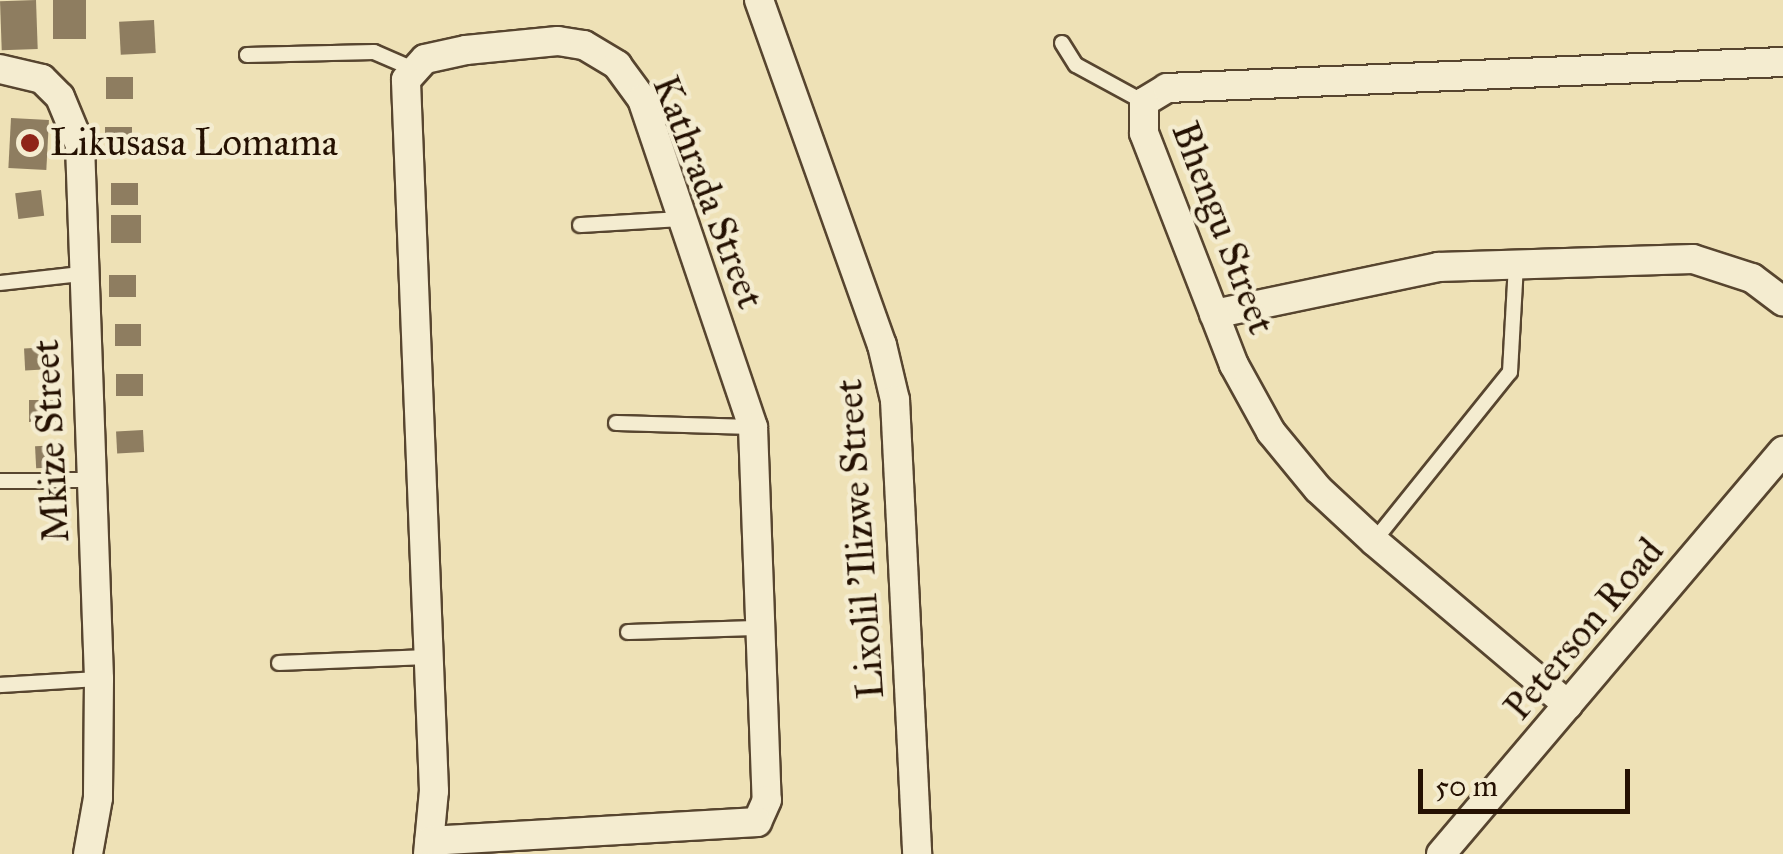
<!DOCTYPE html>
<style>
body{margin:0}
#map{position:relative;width:1783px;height:854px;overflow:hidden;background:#eee1b6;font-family:"IM FELL Great Primer",serif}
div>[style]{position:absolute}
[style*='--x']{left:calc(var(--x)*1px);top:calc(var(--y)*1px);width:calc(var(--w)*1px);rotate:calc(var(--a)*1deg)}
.building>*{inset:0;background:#8e7d60;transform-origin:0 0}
.roads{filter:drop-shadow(2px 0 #57452f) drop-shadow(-2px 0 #57452f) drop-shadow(0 2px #57452f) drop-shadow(0 -2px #57452f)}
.service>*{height:14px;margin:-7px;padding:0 7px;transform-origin:7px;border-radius:7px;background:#f4ecd0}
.minor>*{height:28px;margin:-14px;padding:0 14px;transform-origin:14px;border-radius:14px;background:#f4ecd0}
.dots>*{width:28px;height:28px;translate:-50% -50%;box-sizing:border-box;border:5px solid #f4ecd0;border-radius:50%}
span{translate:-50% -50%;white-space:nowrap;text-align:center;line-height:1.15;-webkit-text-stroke:9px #f4ecd0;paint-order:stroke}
.poi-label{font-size:38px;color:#251102}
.left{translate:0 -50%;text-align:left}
.street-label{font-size:38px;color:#251102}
.scale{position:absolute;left:1418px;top:769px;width:212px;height:45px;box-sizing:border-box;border:5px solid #251102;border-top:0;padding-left:12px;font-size:30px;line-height:35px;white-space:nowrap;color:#251102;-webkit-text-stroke:8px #f4ecd0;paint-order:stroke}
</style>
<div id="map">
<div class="building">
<i style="left:36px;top:0;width:49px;height:36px;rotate:88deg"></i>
<i style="left:53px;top:0;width:33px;height:39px"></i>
<i style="left:154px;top:20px;width:33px;height:35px;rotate:87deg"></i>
<i style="left:106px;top:77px;width:27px;height:22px"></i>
<i style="left:11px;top:118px;width:38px;height:50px;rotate:3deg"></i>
<i style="left:105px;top:127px;width:27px;height:21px"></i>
<i style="left:111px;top:183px;width:27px;height:22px"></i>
<i style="left:41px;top:190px;width:26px;height:26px;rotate:83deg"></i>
<i style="left:111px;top:215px;width:30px;height:28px"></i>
<i style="left:109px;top:275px;width:27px;height:22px"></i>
<i style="left:115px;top:324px;width:26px;height:22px"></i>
<i style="left:51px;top:347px;width:22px;height:27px;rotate:87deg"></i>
<i style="left:116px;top:374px;width:27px;height:22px"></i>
<i style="left:29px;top:400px;width:27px;height:22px"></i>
<i style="left:143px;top:430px;width:22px;height:27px;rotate:87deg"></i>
<i style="left:61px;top:445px;width:22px;height:26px;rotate:87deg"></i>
</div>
<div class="roads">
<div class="service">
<i style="--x:1062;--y:43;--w:26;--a:58"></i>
<i style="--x:1076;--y:65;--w:77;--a:28.6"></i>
<i style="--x:247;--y:55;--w:127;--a:-1.4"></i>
<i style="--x:374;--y:52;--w:40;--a:23.4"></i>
<i style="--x:580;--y:225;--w:102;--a:-3.4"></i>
<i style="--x:0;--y:283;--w:81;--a:-6.4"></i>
<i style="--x:616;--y:423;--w:137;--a:1.7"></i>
<i style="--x:0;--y:481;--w:91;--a:-0.6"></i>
<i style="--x:1374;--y:541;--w:217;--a:-51.2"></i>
<i style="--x:1510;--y:372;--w:107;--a:-86.8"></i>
<i style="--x:628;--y:632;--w:128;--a:-1.8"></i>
<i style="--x:279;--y:663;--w:148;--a:-2.3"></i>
<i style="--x:0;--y:685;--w:99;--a:-3.5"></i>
</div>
<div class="minor">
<i style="--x:759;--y:0;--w:366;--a:70.4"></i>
<i style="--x:882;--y:345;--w:57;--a:76.7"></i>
<i style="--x:895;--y:400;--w:455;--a:87.2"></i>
<i style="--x:0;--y:69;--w:43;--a:13.4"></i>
<i style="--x:42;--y:79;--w:25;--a:45"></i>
<i style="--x:60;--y:97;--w:52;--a:67.4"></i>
<i style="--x:80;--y:145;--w:534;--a:87.96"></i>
<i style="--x:99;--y:679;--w:119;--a:90.5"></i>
<i style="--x:98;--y:798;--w:57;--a:100.1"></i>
<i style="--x:1214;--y:314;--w:229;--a:-11.8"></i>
<i style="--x:1438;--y:267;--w:255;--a:-1.8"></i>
<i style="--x:1693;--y:259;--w:62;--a:17.9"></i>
<i style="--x:1752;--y:278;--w:39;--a:37"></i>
<i style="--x:1568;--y:705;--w:254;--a:-139.8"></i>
<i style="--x:1374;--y:541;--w:76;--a:-137.1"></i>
<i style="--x:1318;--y:489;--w:74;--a:-129.5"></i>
<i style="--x:1271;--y:432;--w:77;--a:-118.9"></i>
<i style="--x:1234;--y:365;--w:249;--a:-111.2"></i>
<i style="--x:1144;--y:133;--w:31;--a:-90"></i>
<i style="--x:1144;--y:102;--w:27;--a:-31"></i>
<i style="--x:1167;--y:88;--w:617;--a:-2.42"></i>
<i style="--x:428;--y:854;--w:63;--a:-84.6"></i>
<i style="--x:434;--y:791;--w:712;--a:-92.26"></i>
<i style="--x:406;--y:80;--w:28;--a:-48"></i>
<i style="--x:425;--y:59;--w:42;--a:-12.4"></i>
<i style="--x:466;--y:50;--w:92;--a:-5.6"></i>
<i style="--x:558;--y:41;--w:26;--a:9"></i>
<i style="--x:584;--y:45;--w:39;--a:31"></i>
<i style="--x:617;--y:65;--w:42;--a:53.7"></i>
<i style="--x:642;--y:99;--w:346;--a:71.3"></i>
<i style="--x:753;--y:427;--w:373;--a:87.9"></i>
<i style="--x:767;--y:800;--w:24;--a:114"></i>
<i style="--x:757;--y:822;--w:328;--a:176.7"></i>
<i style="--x:1441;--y:854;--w:529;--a:-49.68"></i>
</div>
</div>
<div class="dots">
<i style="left:30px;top:143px;background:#8f2418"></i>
</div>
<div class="poi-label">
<span class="left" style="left:50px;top:143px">Likusasa Lomama</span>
</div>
<div class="street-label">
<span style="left:708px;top:192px;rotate:69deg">Kathrada Street</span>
<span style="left:1223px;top:228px;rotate:69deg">Bhengu Street</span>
<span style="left:51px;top:441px;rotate:-93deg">Mkize Street</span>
<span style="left:860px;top:539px;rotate:-94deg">Lixolil 'Ilizwe Street</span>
<span style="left:1584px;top:629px;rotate:-50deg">Peterson Road</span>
</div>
<div class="scale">50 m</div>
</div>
